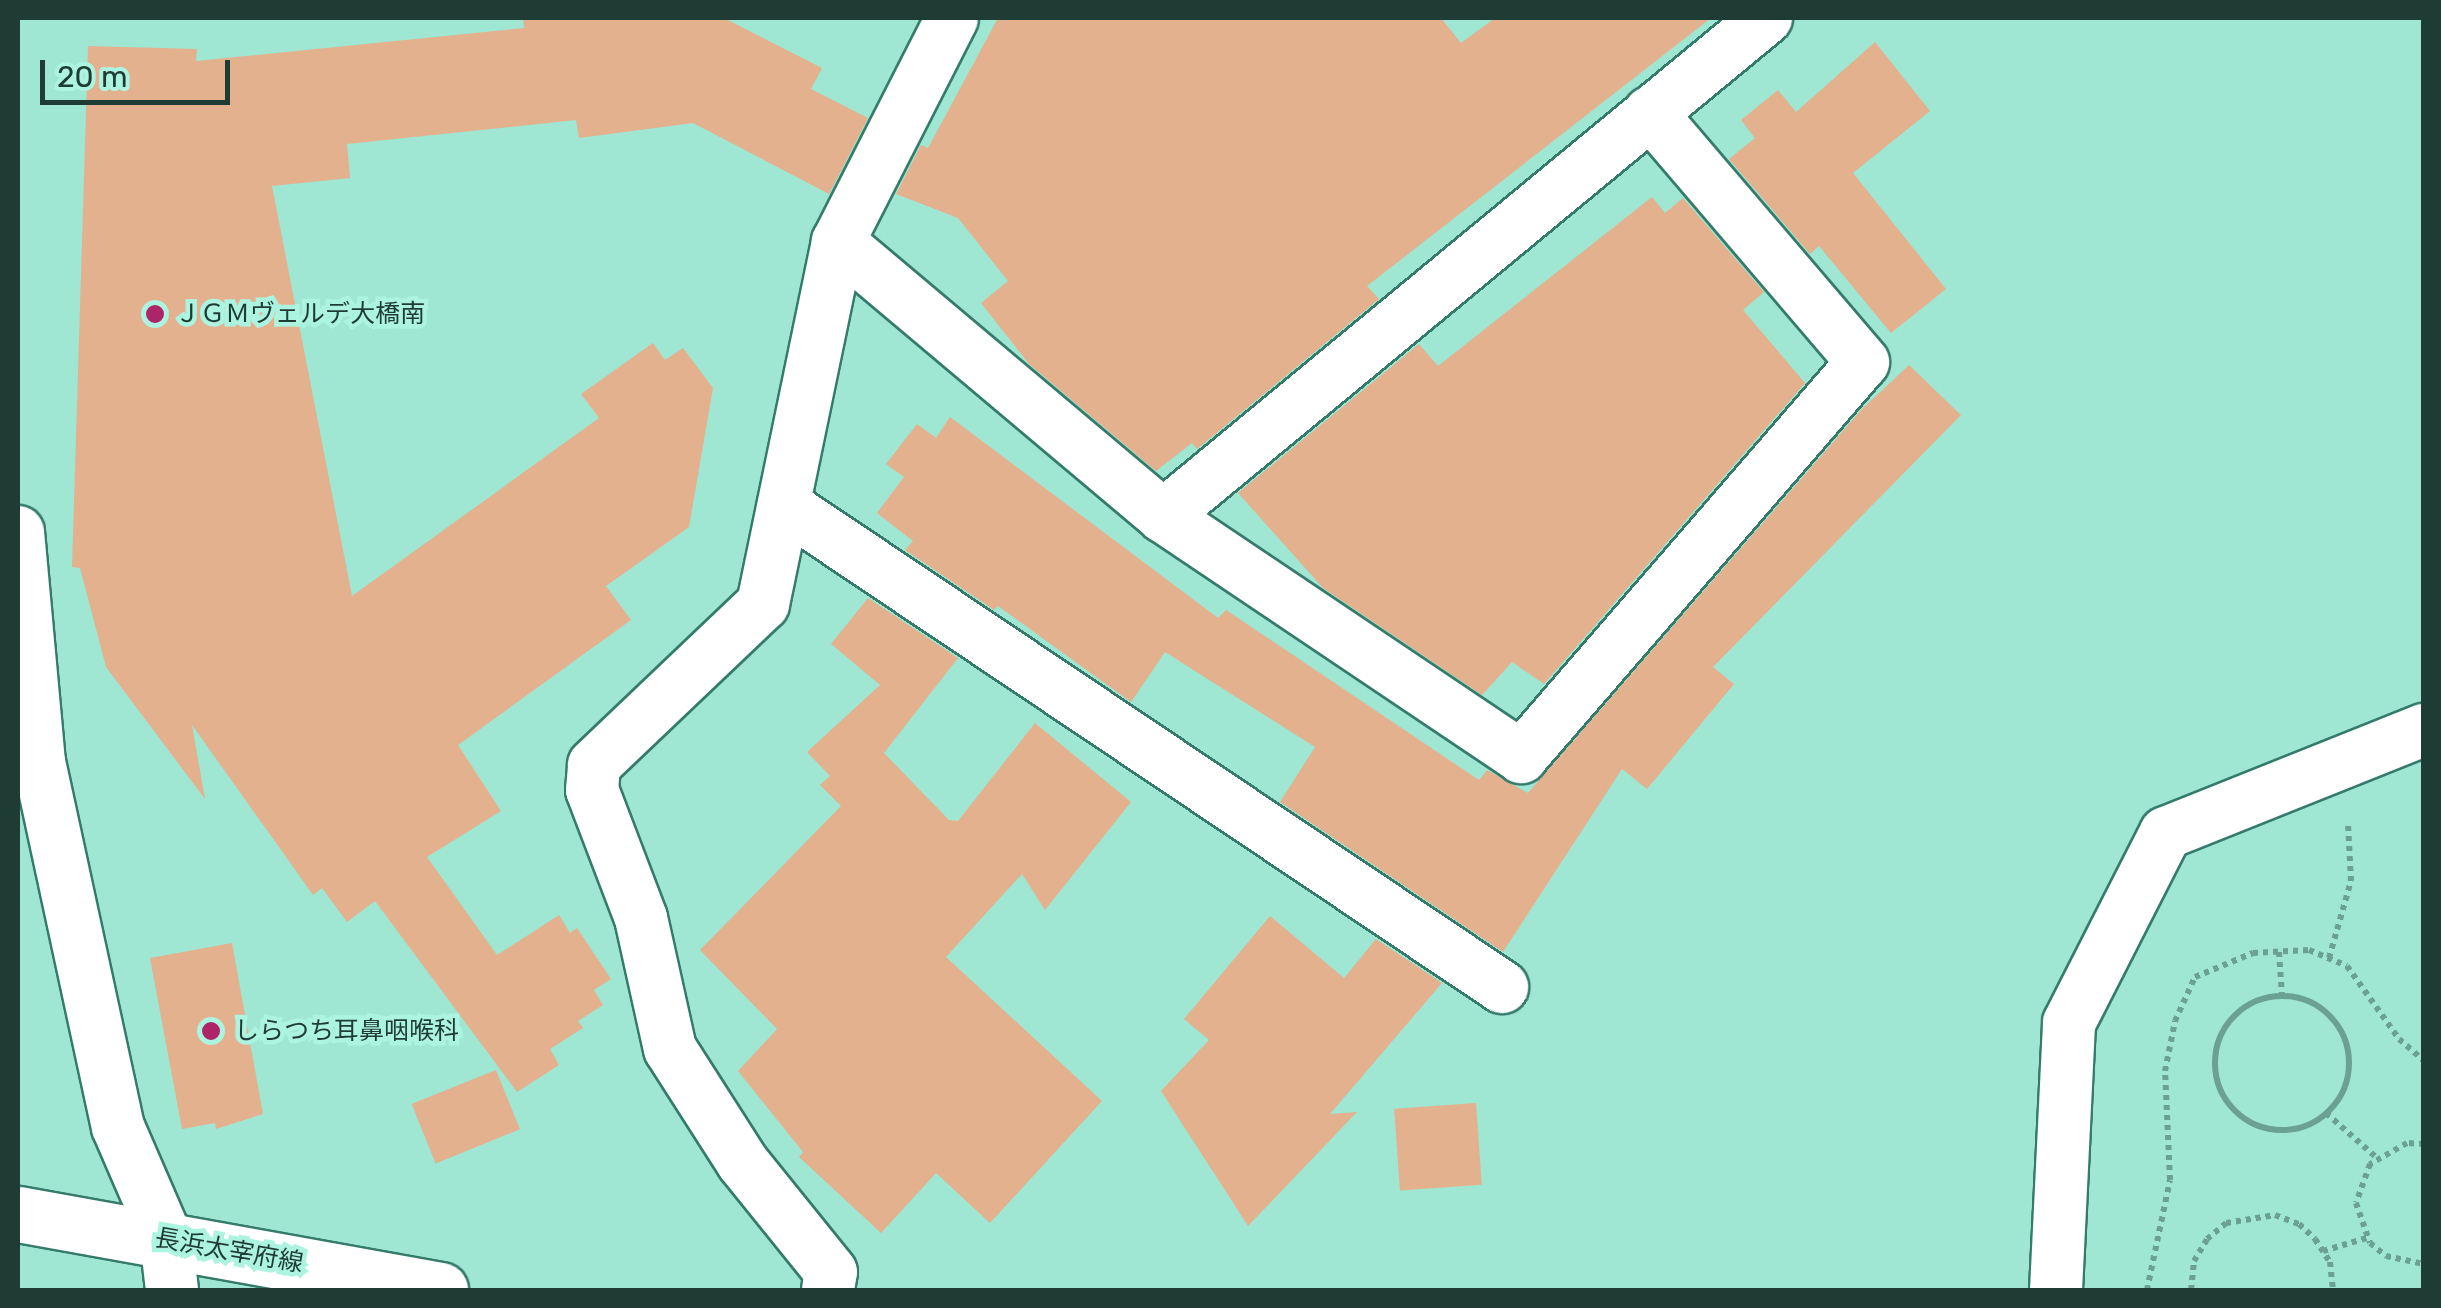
<!DOCTYPE html>
<meta charset="utf-8">
<style>
body{margin:0}
#map{position:relative;width:2441px;height:1308px;overflow:hidden;background:#9fe6d3;font-family:Rubik,"Noto Sans JP",sans-serif}
div>[style]{position:absolute}
[style*='--x']{left:calc(var(--x)*1px);top:calc(var(--y)*1px);width:calc(var(--w)*1px);rotate:calc(var(--a)*1deg)}
.building>*{inset:0;background:#e3b18e;transform-origin:0 0}
.path>*{height:6px;margin-top:-3px;transform-origin:0;background:repeating-linear-gradient(90deg,#6aa192 0 5px,transparent 0 10px)}
.path>.ring{margin:-3px;padding:0;box-sizing:content-box;background:none;border:6px solid #6aa192;border-radius:50%}
.roads{filter:drop-shadow(2px 0 #357b6b) drop-shadow(-2px 0 #357b6b) drop-shadow(0 2px #357b6b) drop-shadow(0 -2px #357b6b)}
.street>*{height:52px;margin:-26px;padding:0 26px;transform-origin:26px;border-radius:26px;background:#fff}
.secondary>*{height:55px;margin:-27.5px;padding:0 27.5px;transform-origin:27.5px;border-radius:27.5px;background:#fff}
.dots>*{width:28px;height:28px;translate:-50% -50%;box-sizing:border-box;border:5px solid #acf3e0;border-radius:50%}
span{translate:-50% -50%;white-space:nowrap;text-align:center;line-height:1.15;-webkit-text-stroke:9px #acf3e0;paint-order:stroke}
.poi-label{font-size:25px;color:#1e3c34}
.left{translate:0 -50%;text-align:left}
.street-label{font-size:25px;color:#1e3c34}
.frame{position:absolute;inset:0;border:20px solid #1e3c34;pointer-events:none}
.scale{position:absolute;left:40px;top:60px;width:190px;height:45px;box-sizing:border-box;border:5px solid #1e3c34;border-top:0;padding-left:12px;font-size:30px;line-height:35px;white-space:nowrap;color:#1e3c34;-webkit-text-stroke:8px #acf3e0;paint-order:stroke}
</style>
<div id="map">
<div class="building">
<i style="clip-path:polygon(523px 18px,724px 18px,822px 68px,811px 89px,868px 118px,829px 194px,693px 123px,579px 138px,576px 120px,347px 144px,350px 178px,272px 186px,352px 596px,599px 418px,581px 394px,653px 343px,665px 360px,683px 348px,713px 388px,689px 527px,606px 586px,631px 620px,458px 745px,501px 811px,427px 857px,497px 955px,559px 915px,570px 933px,577px 928px,611px 979px,594px 990px,603px 1005px,578px 1021px,583px 1028px,550px 1049px,559px 1065px,517px 1092px,375px 901px,347px 922px,322px 888px,313px 895px,192px 725px,205px 799px,106px 667px,80px 568px,72px 567px,88px 46px,197px 49px,196px 61px,524px 28px)"></i>
<i style="clip-path:polygon(998px 18px,1441px 18px,1461px 43px,1495px 18px,1711px 18px,1367px 286px,1379px 299px,1197px 449px,1192px 443px,1156px 471px,1029px 364px,981px 303px,1008px 281px,958px 218px,896px 194px,921px 145px,928px 148px)"></i>
<i style="clip-path:polygon(1875px 42px,1930px 111px,1853px 173px,1946px 289px,1891px 333px,1819px 246px,1810px 254px,1729px 159px,1755px 138px,1741px 120px,1778px 90px,1796px 112px)"></i>
<i style="clip-path:polygon(1652px 197px,1665px 213px,1683px 198px,1764px 292px,1743px 310px,1805px 383px,1544px 684px,1512px 662px,1482px 695px,1323px 588px,1238px 493px,1419px 344px,1438px 366px)"></i>
<i style="clip-path:polygon(1909px 365px,1961px 415px,1713px 667px,1734px 684px,1647px 789px,1622px 769px,1503px 952px,1280px 802px,1315px 747px,1165px 652px,1131px 702px,998px 606px,994px 610px,905px 550px,913px 541px,877px 513px,904px 477px,886px 464px,917px 424px,936px 438px,950px 417px,1218px 618px,1226px 610px,1479px 780px,1487px 770px,1528px 793px,1862px 409px)"></i>
<i style="clip-path:polygon(868px 598px,958px 658px,884px 753px,949px 820px,958px 821px,1035px 723px,1131px 802px,1045px 910px,1022px 874px,946px 957px,1102px 1101px,990px 1223px,936px 1173px,881px 1233px,799px 1157px,803px 1152px,738px 1071px,777px 1029px,700px 950px,841px 806px,820px 785px,830px 776px,807px 752px,880px 685px,831px 644px)"></i>
<i style="clip-path:polygon(1270px 916px,1344px 978px,1376px 939px,1442px 983px,1330px 1114px,1357px 1112px,1248px 1226px,1161px 1091px,1209px 1040px,1184px 1019px)"></i>
<i style="clip-path:polygon(232px 943px,263px 1114px,216px 1129px,215px 1123px,182px 1129px,150px 958px)"></i>
<i style="left:496px;top:1070px;width:64px;height:91px;rotate:68deg"></i>
<i style="left:1476px;top:1103px;width:82px;height:82px;rotate:86deg"></i>
</div>
<div class="path">
<i style="--x:2279;--y:952;--w:44;--a:86.1"></i>
<i style="--x:2329;--y:958;--w:80;--a:-74.1"></i>
<i style="--x:2351;--y:881;--w:58;--a:-93"></i>
<i class="ring" style="left:2215px;top:996px;width:128px;height:128px"></i>
<i style="--x:2326;--y:1113;--w:68;--a:41.4"></i>
<i style="--x:2424;--y:1144;--w:17;--a:-177"></i>
<i style="--x:2407;--y:1143;--w:43;--a:150.4"></i>
<i style="--x:2370;--y:1164;--w:41;--a:109.7"></i>
<i style="--x:2356;--y:1203;--w:42;--a:70.7"></i>
<i style="--x:2370;--y:1243;--w:21;--a:39"></i>
<i style="--x:2386;--y:1256;--w:39;--a:12"></i>
<i style="--x:2323;--y:1251;--w:46;--a:-16.5"></i>
<i style="--x:2147;--y:1290;--w:112;--a:-78.2"></i>
<i style="--x:2170;--y:1180;--w:109;--a:-92.6"></i>
<i style="--x:2165;--y:1071;--w:51;--a:-78.7"></i>
<i style="--x:2175;--y:1021;--w:48;--a:-65.6"></i>
<i style="--x:2195;--y:977;--w:63;--a:-22.5"></i>
<i style="--x:2253;--y:953;--w:56;--a:-3.1"></i>
<i style="--x:2309;--y:950;--w:41;--a:22.8"></i>
<i style="--x:2347;--y:966;--w:90;--a:54.5"></i>
<i style="--x:2399;--y:1039;--w:33;--a:41"></i>
<i style="--x:2191;--y:1290;--w:29;--a:-84"></i>
<i style="--x:2194;--y:1261;--w:26;--a:-59"></i>
<i style="--x:2207;--y:1239;--w:25;--a:-40"></i>
<i style="--x:2226;--y:1223;--w:50;--a:-9.3"></i>
<i style="--x:2275;--y:1215;--w:26;--a:21"></i>
<i style="--x:2299;--y:1224;--w:22;--a:43"></i>
<i style="--x:2315;--y:1239;--w:27;--a:57"></i>
<i style="--x:2330;--y:1262;--w:28;--a:84"></i>
</div>
<div class="roads">
<div class="street">
<i style="--x:838;--y:242;--w:425;--a:40.1"></i>
<i style="--x:1163;--y:516;--w:432;--a:33.9"></i>
<i style="--x:1521;--y:757;--w:522;--a:-49.11"></i>
<i style="--x:1863;--y:362;--w:328;--a:-130.5"></i>
<i style="--x:784;--y:505;--w:865;--a:33.87"></i>
<i style="--x:1163;--y:516;--w:782;--a:-39.55"></i>
<i style="--x:18;--y:532;--w:231;--a:84.8"></i>
<i style="--x:39;--y:762;--w:373;--a:77.8"></i>
<i style="--x:118;--y:1127;--w:121;--a:66.6"></i>
<i style="--x:166;--y:1238;--w:52;--a:83.4"></i>
<i style="--x:828;--y:1290;--w:18;--a:-81"></i>
<i style="--x:831;--y:1272;--w:140;--a:-128.9"></i>
<i style="--x:743;--y:1163;--w:135;--a:-122.6"></i>
<i style="--x:670;--y:1049;--w:134;--a:-102.5"></i>
<i style="--x:641;--y:918;--w:137;--a:-110.9"></i>
<i style="--x:592;--y:790;--w:25;--a:-85"></i>
<i style="--x:594;--y:765;--w:233;--a:-43.6"></i>
<i style="--x:763;--y:604;--w:370;--a:-78.3"></i>
<i style="--x:838;--y:242;--w:251;--a:-63"></i>
<i style="--x:2056;--y:1290;--w:267;--a:-87.2"></i>
<i style="--x:2069;--y:1023;--w:213;--a:-63"></i>
<i style="--x:2166;--y:833;--w:278;--a:-21.8"></i>
</div>
<div class="secondary">
<i style="--x:18;--y:1214;--w:429;--a:10.2"></i>
</div>
</div>
<div class="dots">
<i style="left:155px;top:314px;background:#ad2468"></i>
<i style="left:211px;top:1031px;background:#ad2468"></i>
</div>
<div class="poi-label">
<span class="left" style="left:175px;top:314px">ＪＧＭヴェルデ大橋南</span>
<span class="left" style="left:234px;top:1031px">しらつち耳鼻咽喉科</span>
</div>
<div class="street-label">
<span style="left:229px;top:1251px;rotate:10deg">長浜太宰府線</span>
</div>
<div class="frame"></div>
<div class="scale">20 m</div>
</div>
